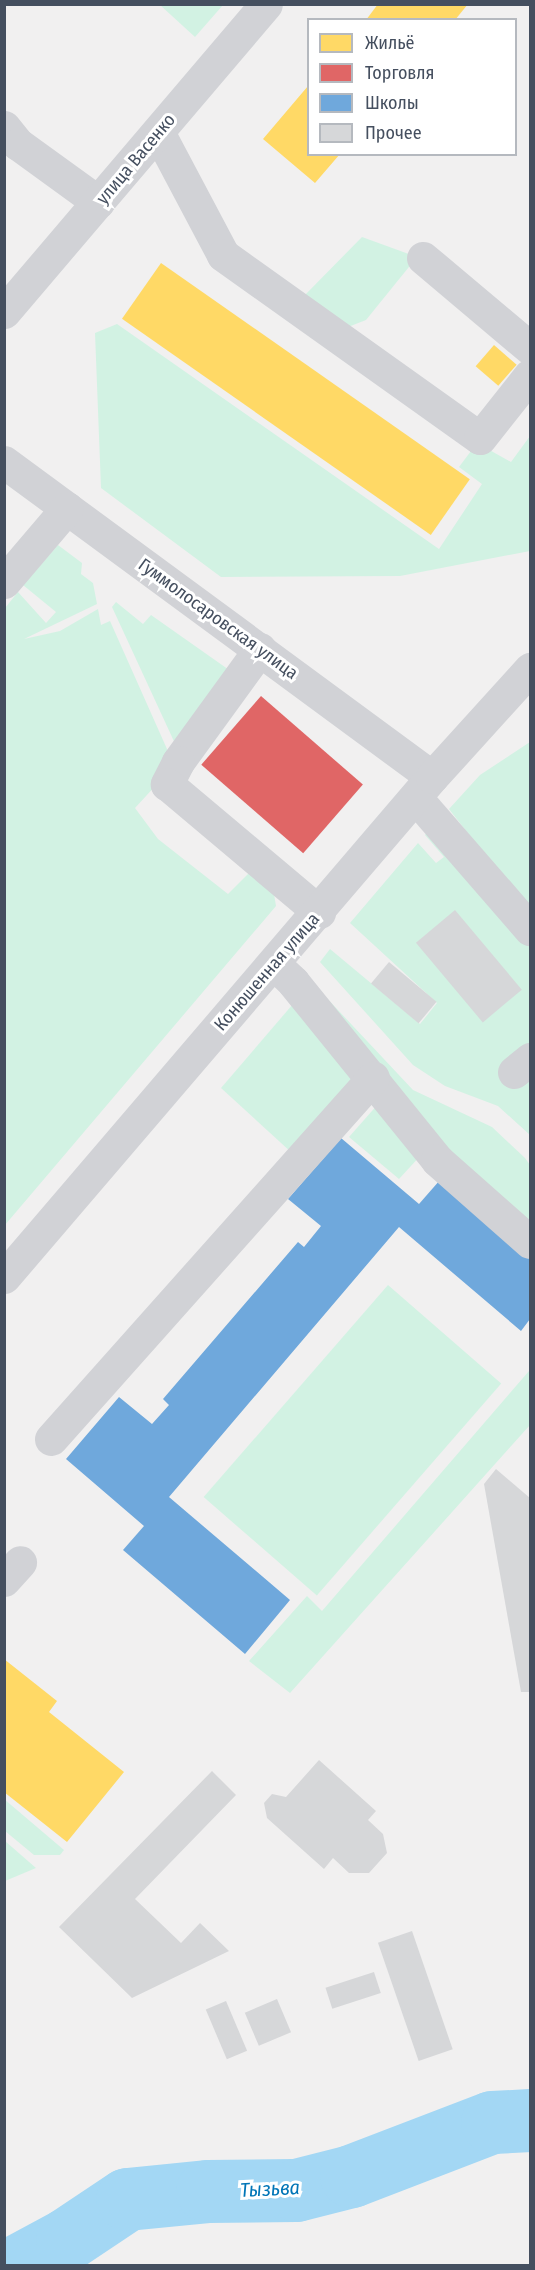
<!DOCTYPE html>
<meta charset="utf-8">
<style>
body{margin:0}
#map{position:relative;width:535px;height:2270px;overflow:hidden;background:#f1f0f0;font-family:"Fira Sans Condensed",sans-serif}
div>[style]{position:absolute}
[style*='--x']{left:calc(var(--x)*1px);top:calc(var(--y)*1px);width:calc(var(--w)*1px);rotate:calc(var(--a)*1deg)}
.green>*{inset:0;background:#d2f2e3;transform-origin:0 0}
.homes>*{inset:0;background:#ffd966;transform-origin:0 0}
.shops>*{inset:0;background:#e06666;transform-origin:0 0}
.schools>*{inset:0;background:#6fa8dc}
.river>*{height:63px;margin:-31.5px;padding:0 31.5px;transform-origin:31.5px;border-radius:31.5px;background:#a3d7f4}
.building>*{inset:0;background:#d6d7d9;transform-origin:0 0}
.minor>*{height:33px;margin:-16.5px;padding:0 16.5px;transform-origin:16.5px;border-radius:16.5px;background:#d1d2d6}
span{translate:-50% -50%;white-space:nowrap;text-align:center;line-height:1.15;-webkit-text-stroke:6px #fff;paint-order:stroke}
.street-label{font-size:18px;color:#454f5f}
.water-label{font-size:20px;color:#0075b7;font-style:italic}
.frame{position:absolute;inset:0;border:6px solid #454f5f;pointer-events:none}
.legend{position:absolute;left:307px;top:18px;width:210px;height:138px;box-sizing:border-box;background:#fff;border:2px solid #b5b9bf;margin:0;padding:8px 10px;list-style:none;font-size:18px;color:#454f5f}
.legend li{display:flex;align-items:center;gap:12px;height:30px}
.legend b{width:30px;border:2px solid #b5b9bf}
</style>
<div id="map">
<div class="green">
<i style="clip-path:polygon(160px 5px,223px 5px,195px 37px)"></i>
<i style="clip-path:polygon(362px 237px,417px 257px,366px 320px,348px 327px,303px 297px)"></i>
<i style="clip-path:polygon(117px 324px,439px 549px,482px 484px,459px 467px,477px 443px,511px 462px,530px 436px,530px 551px,400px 576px,221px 577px,101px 488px,95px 333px)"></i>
<i style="clip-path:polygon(58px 545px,82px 563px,81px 574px,93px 583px,97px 604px,24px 639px,60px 631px,98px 609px,101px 625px,110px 621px,171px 758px,158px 783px,135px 808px,158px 839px,228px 894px,249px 873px,274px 894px,276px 906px,5px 1225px,5px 608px,18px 592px,46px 623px,56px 612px,23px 585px)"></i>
<i style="clip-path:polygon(116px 602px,143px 624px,151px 615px,232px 672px,178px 750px,112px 607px)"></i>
<i style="clip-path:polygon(530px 742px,530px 1135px,498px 1106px,445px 1086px,413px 1065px,320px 962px,330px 949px,420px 1024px,437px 1003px,350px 923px,418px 843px,436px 863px,444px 857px,425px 835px,430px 829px,470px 836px,449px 809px,480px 775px)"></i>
<i style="clip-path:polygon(307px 977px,413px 1090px,492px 1127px,525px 1158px,530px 1165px,530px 1222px,454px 1159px)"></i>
<i style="clip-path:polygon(293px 1004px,354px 1079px,292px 1153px,221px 1088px)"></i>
<i style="clip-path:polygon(379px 1103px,422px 1154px,399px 1179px,349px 1137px)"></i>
<i style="left:388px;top:1285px;width:150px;height:281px;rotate:41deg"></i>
<i style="clip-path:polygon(529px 1371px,530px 1425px,290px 1693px,249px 1661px,307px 1596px,322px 1611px)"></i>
<i style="clip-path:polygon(4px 1799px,64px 1850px,60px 1855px,34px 1855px,5px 1831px)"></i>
<i style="clip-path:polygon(5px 1841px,36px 1868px,5px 1881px)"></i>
</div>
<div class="homes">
<i style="clip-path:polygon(378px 4px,468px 4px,455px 20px,366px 20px)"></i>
<i style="clip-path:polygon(308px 86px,308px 154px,340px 154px,315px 183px,263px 139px)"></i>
<i style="left:161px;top:263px;width:377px;height:68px;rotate:35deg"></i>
<i style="left:494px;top:345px;width:30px;height:28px;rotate:41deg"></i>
<i style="clip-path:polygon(4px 1659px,57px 1701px,49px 1712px,124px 1772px,67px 1842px,4px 1792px)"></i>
</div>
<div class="shops">
<i style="left:261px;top:696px;width:135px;height:91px;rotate:41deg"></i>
</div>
<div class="schools">
<i style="clip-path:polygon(341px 1138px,419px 1204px,440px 1180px,530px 1257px,530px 1319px,521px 1331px,399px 1227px,169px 1497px,290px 1600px,245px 1654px,123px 1550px,144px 1526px,66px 1459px,119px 1397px,152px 1424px,169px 1405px,163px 1399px,298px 1242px,304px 1247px,321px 1226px,288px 1199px)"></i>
</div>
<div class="river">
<i style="--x:17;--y:2266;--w:57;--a:-28.4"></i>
<i style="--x:67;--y:2239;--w:72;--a:-33.7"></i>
<i style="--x:127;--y:2199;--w:80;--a:-5.7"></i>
<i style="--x:207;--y:2191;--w:89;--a:-0.6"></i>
<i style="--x:296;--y:2190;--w:57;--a:-14.3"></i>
<i style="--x:351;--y:2176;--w:151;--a:-21"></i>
<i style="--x:492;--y:2122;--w:38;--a:-3"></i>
</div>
<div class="building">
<i style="left:455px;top:910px;width:104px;height:51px;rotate:50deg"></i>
<i style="left:389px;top:962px;width:62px;height:28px;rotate:40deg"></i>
<i style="clip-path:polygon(496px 1469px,530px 1498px,530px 1692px,521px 1692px,484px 1484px)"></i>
<i style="clip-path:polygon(319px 1760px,376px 1811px,368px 1820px,383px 1834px,387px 1853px,369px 1873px,349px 1873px,333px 1858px,324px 1869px,267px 1818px,264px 1803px,272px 1794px,286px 1797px)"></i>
<i style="clip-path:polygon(212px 1771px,236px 1795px,135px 1899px,181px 1943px,200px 1923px,229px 1951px,132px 1998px,59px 1927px)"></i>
<i style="left:412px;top:1931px;width:125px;height:36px;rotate:71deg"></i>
<i style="left:374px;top:1972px;width:22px;height:51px;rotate:72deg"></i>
<i style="left:277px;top:1999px;width:36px;height:35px;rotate:67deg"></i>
<i style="left:226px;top:2001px;width:54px;height:22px;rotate:67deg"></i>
</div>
<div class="minor">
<i style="--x:4;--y:127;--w:22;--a:51"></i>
<i style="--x:18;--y:144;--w:99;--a:35.9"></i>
<i style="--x:158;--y:132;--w:139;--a:62.1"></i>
<i style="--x:223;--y:255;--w:315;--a:35.5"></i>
<i style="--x:480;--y:438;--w:80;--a:-51.6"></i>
<i style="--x:423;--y:258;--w:140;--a:40.1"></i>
<i style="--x:4;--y:312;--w:404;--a:-49.6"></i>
<i style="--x:4;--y:462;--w:531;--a:36.35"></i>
<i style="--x:4;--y:582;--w:97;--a:-49.6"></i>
<i style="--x:260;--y:649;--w:140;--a:126"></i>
<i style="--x:178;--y:762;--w:25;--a:117"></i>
<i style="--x:167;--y:784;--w:199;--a:40.1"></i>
<i style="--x:416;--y:798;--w:174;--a:49"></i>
<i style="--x:274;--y:964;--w:26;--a:43"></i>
<i style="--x:293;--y:982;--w:229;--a:51"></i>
<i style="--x:437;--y:1160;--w:124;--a:41.4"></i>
<i style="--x:514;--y:1072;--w:21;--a:-39"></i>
<i style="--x:4;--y:1277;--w:658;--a:-49.44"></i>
<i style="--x:432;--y:777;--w:146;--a:-47.8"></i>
<i style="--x:51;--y:1439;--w:484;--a:-48.3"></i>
<i style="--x:4;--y:1580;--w:24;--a:-48"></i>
</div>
<div class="street-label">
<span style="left:136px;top:159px;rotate:-50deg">улица Васенко</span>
<span style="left:218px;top:619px;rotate:36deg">Гуммолосаровская улица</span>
<span style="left:267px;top:972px;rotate:-49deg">Конюшенная улица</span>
</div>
<div class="water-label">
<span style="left:270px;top:2189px;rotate:-3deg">Тызьва</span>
</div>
<div class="frame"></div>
<ul class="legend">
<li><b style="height:16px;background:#ffd966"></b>Жильё</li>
<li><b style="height:16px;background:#e06666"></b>Торговля</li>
<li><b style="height:16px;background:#6fa8dc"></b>Школы</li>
<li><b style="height:16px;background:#d6d7d9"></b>Прочее</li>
</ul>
</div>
